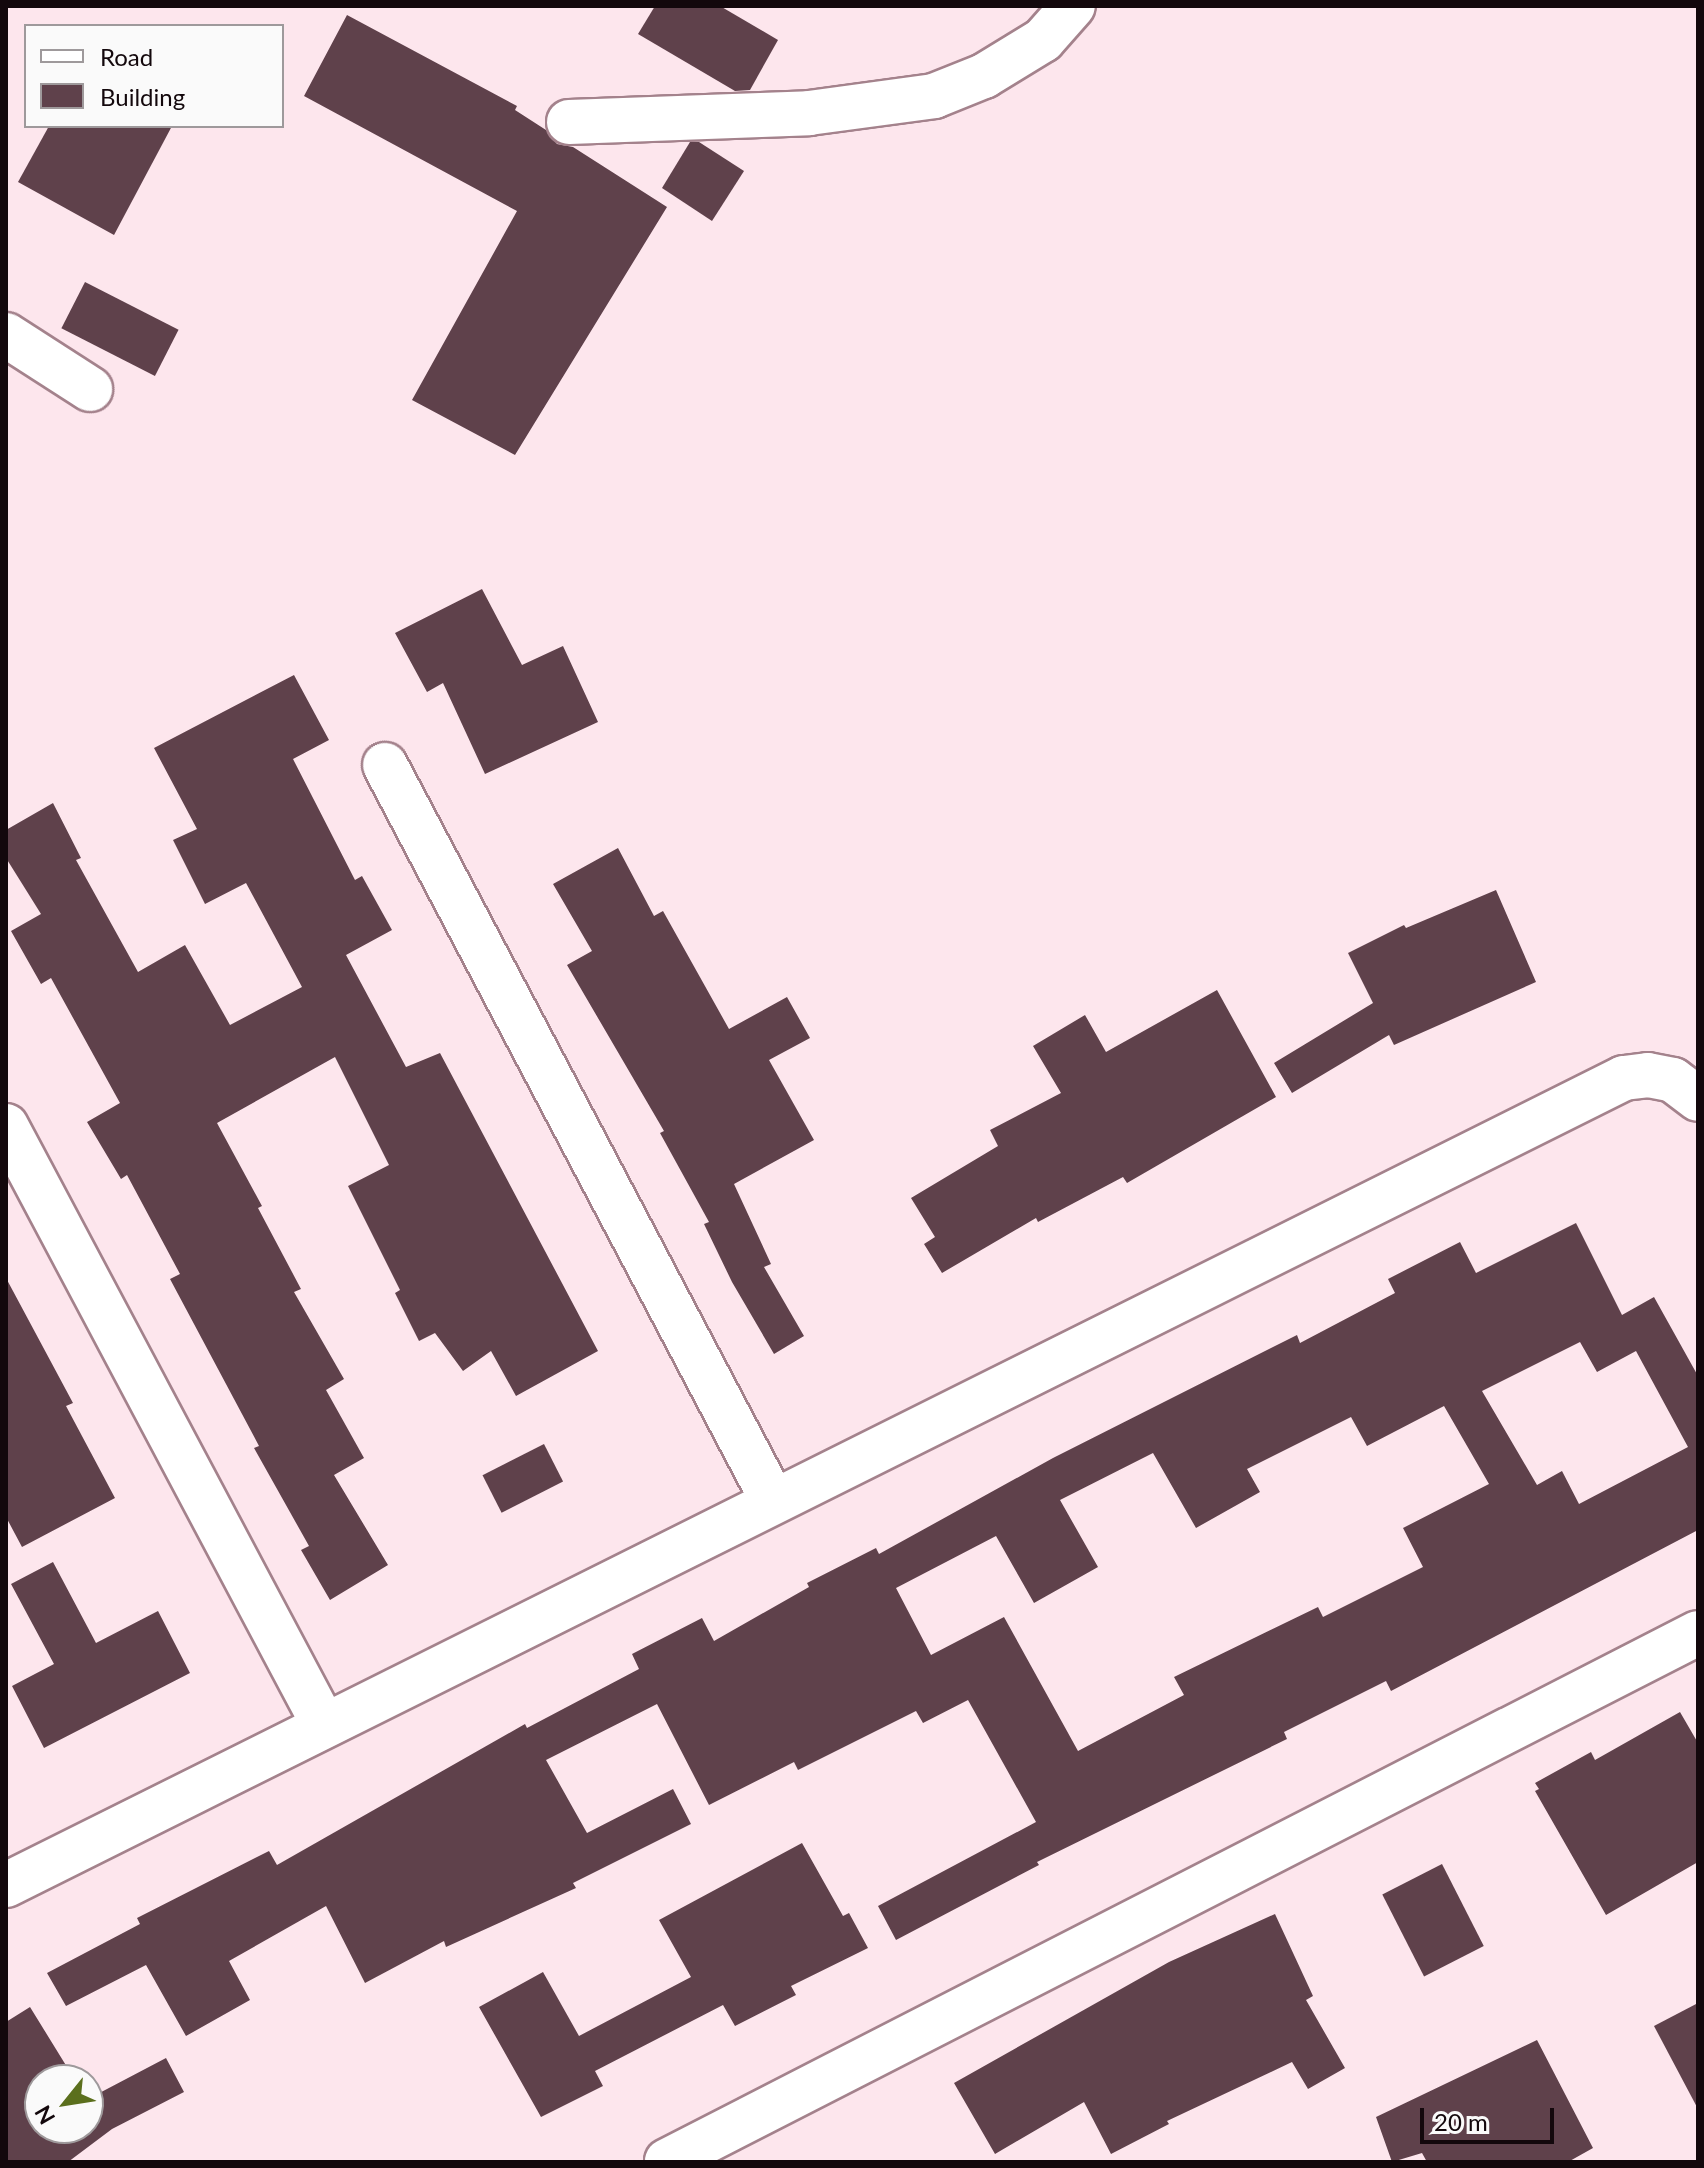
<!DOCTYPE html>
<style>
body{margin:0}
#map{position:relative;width:1704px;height:2168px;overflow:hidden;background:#fde6ed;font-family:Lato,sans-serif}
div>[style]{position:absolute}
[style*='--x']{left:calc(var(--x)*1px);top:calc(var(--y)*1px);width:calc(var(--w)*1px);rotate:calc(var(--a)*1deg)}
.building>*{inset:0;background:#5f414b;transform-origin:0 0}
.roads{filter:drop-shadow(2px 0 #a4828c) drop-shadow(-2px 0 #a4828c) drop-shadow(0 2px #a4828c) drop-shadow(0 -2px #a4828c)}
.minor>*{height:44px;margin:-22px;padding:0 22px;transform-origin:22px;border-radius:22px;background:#fff}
span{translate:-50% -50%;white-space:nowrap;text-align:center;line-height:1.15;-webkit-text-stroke:8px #fafafa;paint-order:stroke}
.frame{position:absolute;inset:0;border:8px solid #13080c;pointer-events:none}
.legend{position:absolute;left:24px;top:24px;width:260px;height:104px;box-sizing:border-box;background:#fafafa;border:2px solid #9e999b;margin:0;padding:10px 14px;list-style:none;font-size:24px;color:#13080c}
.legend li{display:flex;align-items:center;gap:16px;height:40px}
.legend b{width:40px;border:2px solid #9e999b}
.north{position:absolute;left:24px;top:2064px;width:80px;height:80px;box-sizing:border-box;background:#fafafa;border:2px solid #9e999b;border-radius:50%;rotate:240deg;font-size:22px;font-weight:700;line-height:32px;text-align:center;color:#13080c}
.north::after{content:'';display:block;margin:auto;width:28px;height:36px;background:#5b6f1d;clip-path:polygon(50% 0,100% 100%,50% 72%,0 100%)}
.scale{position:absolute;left:1420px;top:2108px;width:134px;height:36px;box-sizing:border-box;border:4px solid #13080c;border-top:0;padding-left:10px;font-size:24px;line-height:28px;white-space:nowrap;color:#13080c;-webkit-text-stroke:6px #fafafa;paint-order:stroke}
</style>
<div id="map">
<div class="building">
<i style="clip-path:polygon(655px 6px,720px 6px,778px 40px,750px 90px,735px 91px,638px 34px)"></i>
<i style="clip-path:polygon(347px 15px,517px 106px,515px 110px,546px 130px,557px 144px,573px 147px,667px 207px,515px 455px,412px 400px,517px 211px,304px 96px)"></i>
<i style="clip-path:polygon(49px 126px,172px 126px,114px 235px,18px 182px)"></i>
<i style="clip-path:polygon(690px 142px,699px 142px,744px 171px,712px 221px,662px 188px)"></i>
<i style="left:85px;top:282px;width:105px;height:52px;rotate:27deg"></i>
<i style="clip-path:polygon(482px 589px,522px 665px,563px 646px,598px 722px,485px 774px,443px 683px,427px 692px,395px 633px)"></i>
<i style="clip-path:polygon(294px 675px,329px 740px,293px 759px,355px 880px,362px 876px,392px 930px,346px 955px,406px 1067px,440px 1053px,598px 1351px,516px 1396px,491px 1351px,463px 1371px,435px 1333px,419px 1341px,395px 1293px,400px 1290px,348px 1186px,389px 1165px,335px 1057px,217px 1123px,262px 1206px,258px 1208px,301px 1289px,294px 1292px,344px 1379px,326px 1390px,364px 1458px,334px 1475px,388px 1565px,330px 1600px,301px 1550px,309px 1546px,254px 1448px,259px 1446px,170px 1279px,180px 1274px,127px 1175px,121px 1179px,87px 1122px,120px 1103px,51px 978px,41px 984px,11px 931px,41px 914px,6px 858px,6px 830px,53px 803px,81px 858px,76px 860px,138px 972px,185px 945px,230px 1025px,302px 987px,246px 883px,205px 904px,173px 840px,197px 829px,154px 748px)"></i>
<i style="clip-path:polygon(618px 848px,654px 916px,663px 911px,729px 1029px,787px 997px,810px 1038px,769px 1060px,814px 1140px,734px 1184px,771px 1264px,764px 1267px,804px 1336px,774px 1354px,732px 1282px,704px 1224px,709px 1222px,660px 1133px,664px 1131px,567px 965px,592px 951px,553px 884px)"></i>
<i style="clip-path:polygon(1496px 890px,1536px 982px,1394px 1045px,1389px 1035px,1292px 1093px,1274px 1063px,1373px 1003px,1348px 953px,1404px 925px,1406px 928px)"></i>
<i style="clip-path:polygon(1217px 990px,1276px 1097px,1127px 1183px,1123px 1177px,1038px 1222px,1036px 1218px,942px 1273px,924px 1244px,935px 1237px,911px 1198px,998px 1146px,990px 1130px,1061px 1093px,1033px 1046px,1085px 1015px,1106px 1052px)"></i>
<i style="clip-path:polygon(evenodd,1576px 1223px,1622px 1315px,1654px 1297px,1698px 1376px,1698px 1530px,1391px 1691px,1386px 1681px,1284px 1732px,1287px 1739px,1037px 1862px,1039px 1865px,896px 1940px,878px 1906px,1036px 1822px,968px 1700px,923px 1723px,916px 1711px,798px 1770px,794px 1762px,709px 1805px,657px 1704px,546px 1760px,587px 1833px,673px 1789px,691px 1824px,573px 1883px,576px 1888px,446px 1947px,444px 1941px,365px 1983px,326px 1906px,229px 1961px,250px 2000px,186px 2036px,146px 1965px,66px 2006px,47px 1973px,140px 1924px,137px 1918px,269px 1851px,277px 1865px,525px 1724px,527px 1728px,639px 1669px,632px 1654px,702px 1618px,714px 1641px,809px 1587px,807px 1583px,876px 1548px,879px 1554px,1053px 1458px,1297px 1335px,1300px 1343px,1395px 1293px,1388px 1279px,1460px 1242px,1476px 1273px,1576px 1223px,1580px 1342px,1597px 1372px,1636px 1351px,1688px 1447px,1579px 1504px,1562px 1471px,1537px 1485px,1482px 1391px,1580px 1342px,1576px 1223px,1444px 1406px,1489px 1484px,1403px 1528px,1423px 1567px,1323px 1617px,1318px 1607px,1174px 1677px,1184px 1695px,1078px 1751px,1004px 1617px,931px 1655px,896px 1588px,996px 1536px,1034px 1603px,1098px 1567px,1060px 1500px,1153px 1453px,1196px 1528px,1260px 1492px,1247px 1469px,1351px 1417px,1367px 1446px,1444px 1406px)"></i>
<i style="clip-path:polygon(6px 1278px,73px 1403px,66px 1406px,115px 1498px,22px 1547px,6px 1517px)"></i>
<i style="left:544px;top:1444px;width:42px;height:69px;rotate:63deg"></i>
<i style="clip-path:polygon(53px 1562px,96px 1643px,158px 1611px,190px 1673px,44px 1748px,12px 1686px,54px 1664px,11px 1584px)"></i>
<i style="clip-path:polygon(1680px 1712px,1698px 1743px,1698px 1862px,1606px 1915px,1535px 1791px,1539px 1789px,1535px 1783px,1591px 1752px,1595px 1760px)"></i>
<i style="clip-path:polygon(802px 1843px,843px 1916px,849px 1913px,868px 1948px,791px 1986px,796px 1995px,735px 2026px,723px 2005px,595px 2071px,603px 2086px,541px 2117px,479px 2007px,543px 1972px,579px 2036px,691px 1977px,659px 1920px)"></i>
<i style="left:1442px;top:1864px;width:92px;height:67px;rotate:63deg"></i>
<i style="clip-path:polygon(1275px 1914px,1313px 1996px,1306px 2000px,1345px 2068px,1308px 2089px,1292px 2062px,1167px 2121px,1169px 2124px,1111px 2154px,1084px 2102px,995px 2154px,954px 2083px,1169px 1962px)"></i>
<i style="clip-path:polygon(1698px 2003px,1698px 2109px,1654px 2026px)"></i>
<i style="clip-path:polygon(30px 2007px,75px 2080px,40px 2080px,40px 2128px,88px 2128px,88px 2099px,166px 2058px,184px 2092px,112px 2129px,68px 2162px,6px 2162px,6px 2022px)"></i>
<i style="clip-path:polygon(1537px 2040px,1593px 2148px,1568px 2162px,1427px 2162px,1422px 2153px,1392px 2162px,1376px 2117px)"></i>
</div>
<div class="roads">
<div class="minor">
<i style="--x:569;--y:122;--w:240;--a:-2.1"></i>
<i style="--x:809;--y:113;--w:126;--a:-7.7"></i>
<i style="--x:934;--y:96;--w:54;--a:-21.8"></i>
<i style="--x:984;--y:76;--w:69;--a:-31.4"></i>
<i style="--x:1043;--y:40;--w:45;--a:-48.6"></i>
<i style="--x:6;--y:335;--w:100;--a:32.7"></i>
<i style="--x:385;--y:765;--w:832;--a:62.2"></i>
<i style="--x:6;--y:1126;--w:678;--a:62.04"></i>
<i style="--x:6;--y:1885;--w:1808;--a:-26.51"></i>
<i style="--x:1624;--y:1078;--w:24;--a:-7"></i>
<i style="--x:1648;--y:1075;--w:25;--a:11"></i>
<i style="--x:1673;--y:1080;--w:31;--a:37"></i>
<i style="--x:667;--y:2161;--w:1158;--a:-27.12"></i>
</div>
</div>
<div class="frame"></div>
<ul class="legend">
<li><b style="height:10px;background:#fff"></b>Road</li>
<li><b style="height:22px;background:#5f414b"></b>Building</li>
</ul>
<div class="north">N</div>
<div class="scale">20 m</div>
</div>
